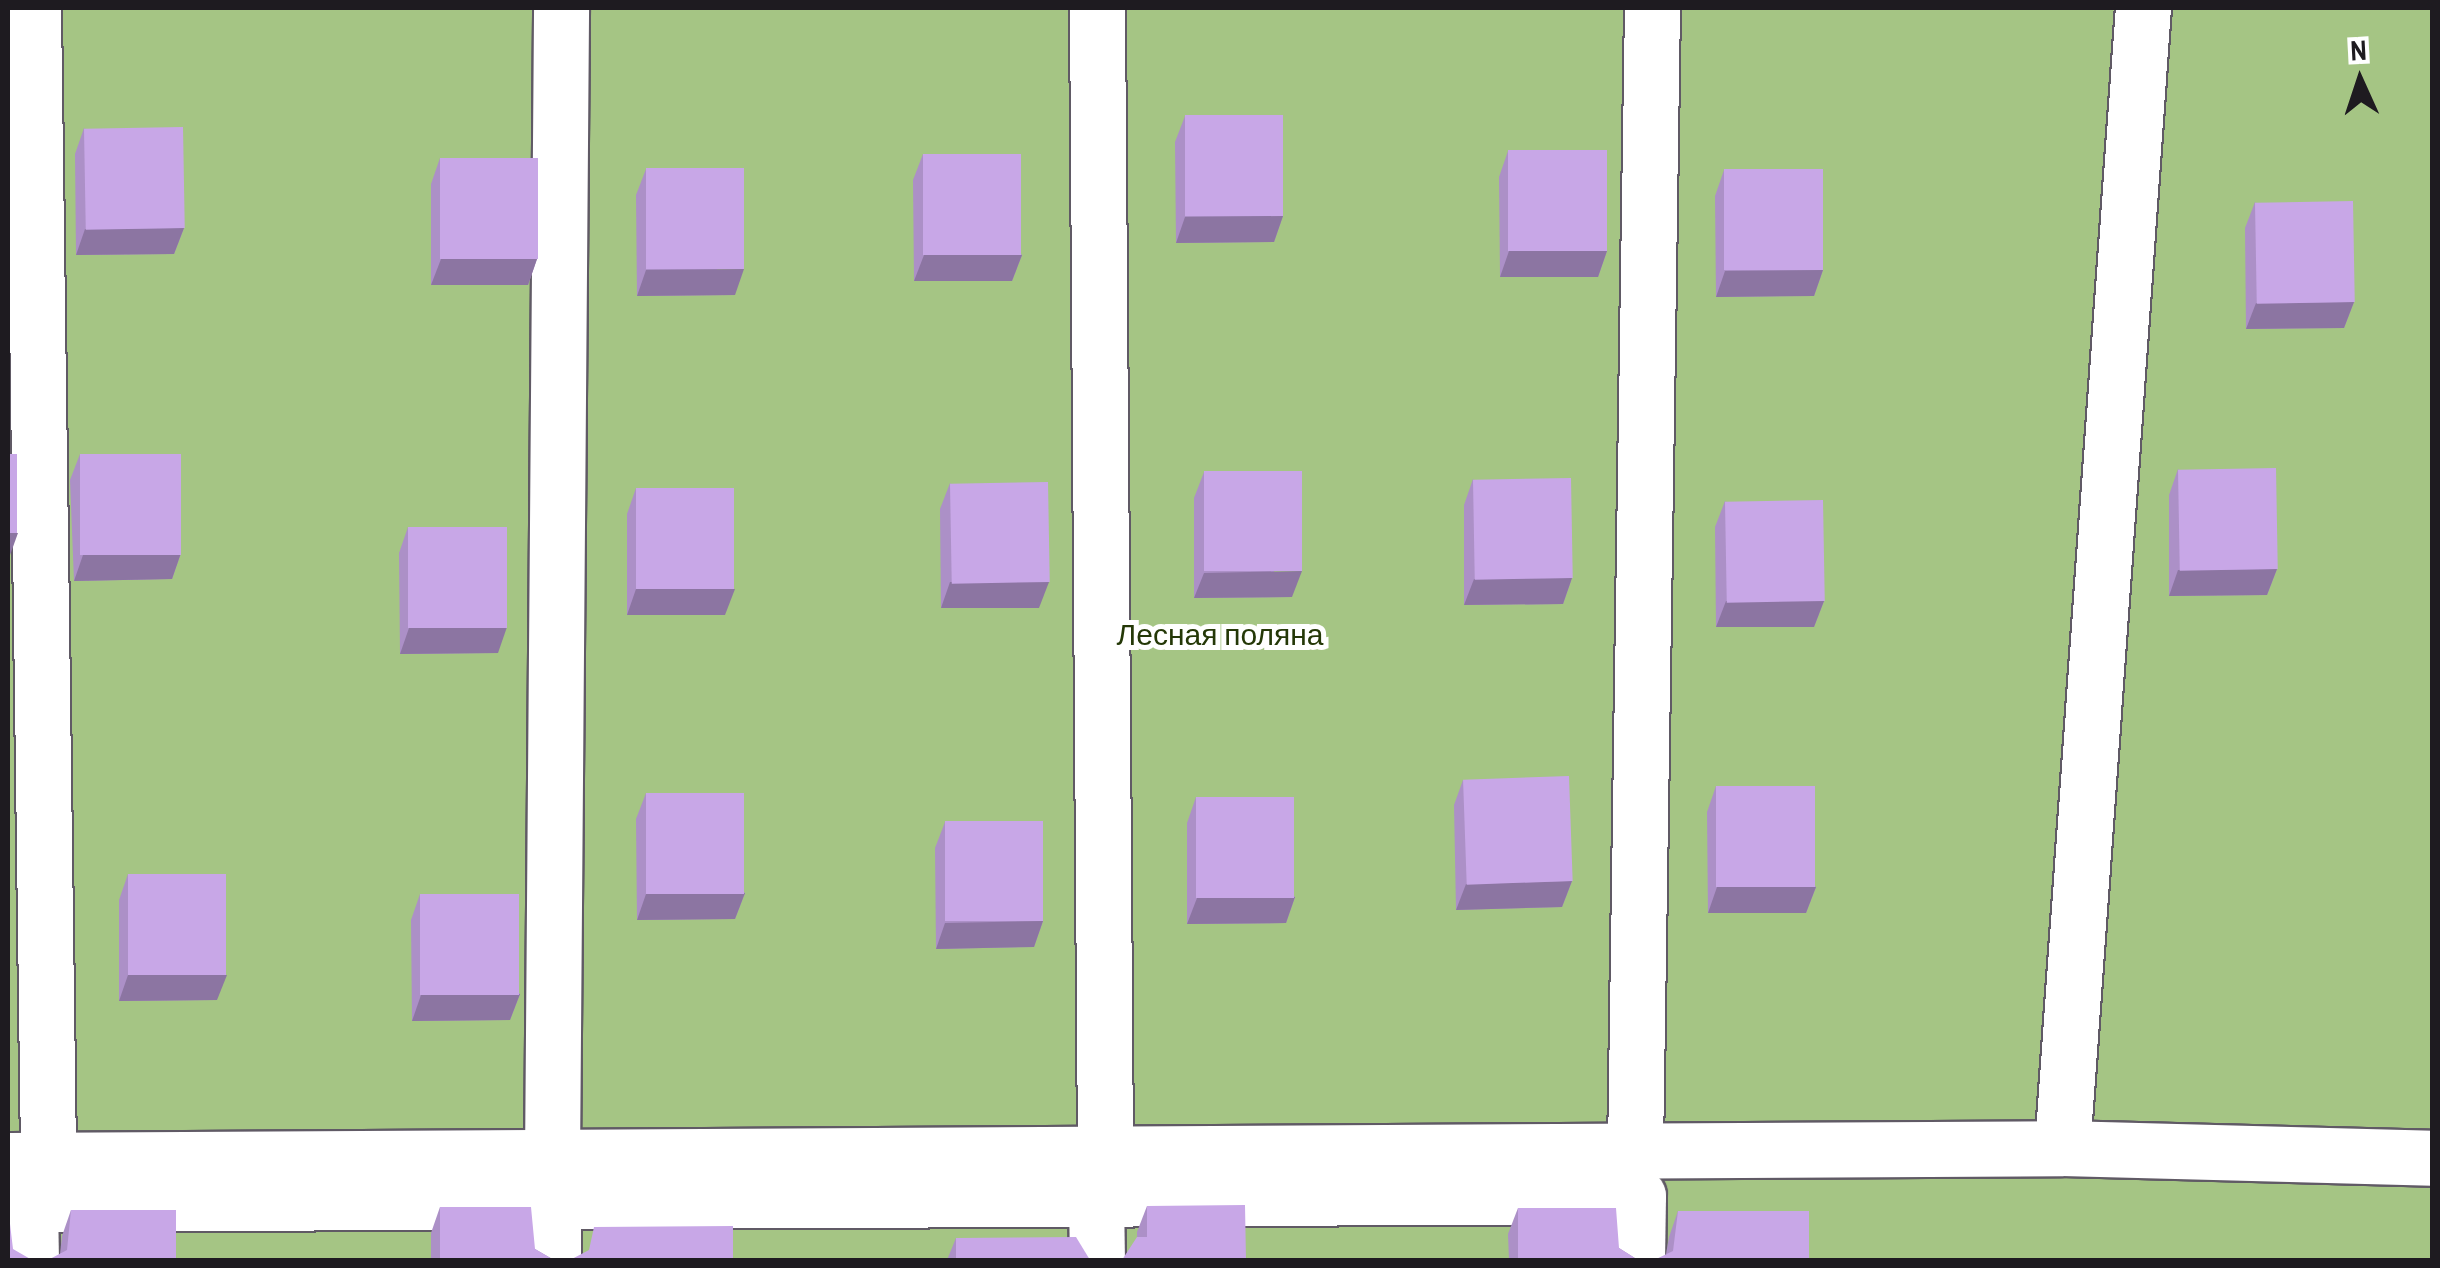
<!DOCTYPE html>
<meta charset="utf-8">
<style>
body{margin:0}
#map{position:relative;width:2440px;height:1268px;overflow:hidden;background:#e6e0ed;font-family:"Archivo Narrow",sans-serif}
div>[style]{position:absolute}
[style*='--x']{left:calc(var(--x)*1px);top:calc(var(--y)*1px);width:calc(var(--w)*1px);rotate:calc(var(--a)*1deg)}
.green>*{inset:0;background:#a5c584;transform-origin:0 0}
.roads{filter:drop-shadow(2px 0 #605a65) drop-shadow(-2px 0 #605a65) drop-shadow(0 2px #605a65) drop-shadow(0 -2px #605a65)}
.street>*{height:55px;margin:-27.5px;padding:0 27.5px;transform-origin:27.5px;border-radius:27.5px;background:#fff}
.wall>*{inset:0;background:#ac90c7}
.shaded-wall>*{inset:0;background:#8c75a2}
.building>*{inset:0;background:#c8a7e7;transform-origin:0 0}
span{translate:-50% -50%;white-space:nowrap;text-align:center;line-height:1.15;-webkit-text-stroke:10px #fff;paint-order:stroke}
.park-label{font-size:30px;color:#243807}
.frame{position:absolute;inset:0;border:10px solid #1e1b20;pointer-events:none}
.north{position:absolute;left:2310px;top:30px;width:100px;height:100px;-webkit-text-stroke:8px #fff;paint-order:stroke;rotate:357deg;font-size:28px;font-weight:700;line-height:40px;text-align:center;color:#1e1b20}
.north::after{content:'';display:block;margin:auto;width:35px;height:45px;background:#1e1b20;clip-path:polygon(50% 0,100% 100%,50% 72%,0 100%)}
</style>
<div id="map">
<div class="green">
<i style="left:8px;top:8px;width:2424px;height:1252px"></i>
</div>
<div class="roads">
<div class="street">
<i style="--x:33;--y:8;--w:1152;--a:89.25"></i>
<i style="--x:1097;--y:8;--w:1148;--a:89.6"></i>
<i style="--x:2062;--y:1148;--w:1143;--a:-85.94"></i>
<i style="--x:1635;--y:1151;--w:1143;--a:-89.15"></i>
<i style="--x:8;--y:1160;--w:2054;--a:-0.33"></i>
<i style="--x:2062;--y:1148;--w:370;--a:1.5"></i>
<i style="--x:552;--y:1161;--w:1153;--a:-89.55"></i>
<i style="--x:1096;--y:1198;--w:62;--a:89.1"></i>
<i style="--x:553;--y:1201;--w:59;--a:90"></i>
<i style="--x:8;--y:1204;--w:1630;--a:-0.28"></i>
<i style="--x:1638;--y:1196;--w:64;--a:90.9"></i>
<i style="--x:30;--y:1204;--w:56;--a:89"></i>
</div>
</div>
<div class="wall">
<i style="clip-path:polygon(1185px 116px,1283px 216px,1274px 242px,1176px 243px,1175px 142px)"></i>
<i style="clip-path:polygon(84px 128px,184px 228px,174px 254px,76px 255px,75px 154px)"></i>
<i style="clip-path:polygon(1508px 151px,1607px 251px,1598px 277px,1500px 277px,1499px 177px)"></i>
<i style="clip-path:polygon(923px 154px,1022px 255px,1012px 281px,914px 281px,913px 180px)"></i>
<i style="clip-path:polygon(440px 158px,537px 259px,528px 285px,431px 285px,431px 184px)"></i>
<i style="clip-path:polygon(646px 169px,735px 295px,637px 296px,636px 195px)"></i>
<i style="clip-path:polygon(1724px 170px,1823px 270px,1814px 296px,1716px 297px,1715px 196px)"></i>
<i style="clip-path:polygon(2255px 202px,2354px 302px,2344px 328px,2246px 329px,2245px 228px)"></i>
<i style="clip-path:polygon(80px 454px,181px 553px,172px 579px,74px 581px,70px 480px)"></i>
<i style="clip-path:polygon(2178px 469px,2277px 569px,2267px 595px,2169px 596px,2169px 495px)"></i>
<i style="clip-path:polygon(1204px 472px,1292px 597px,1194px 598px,1194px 498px)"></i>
<i style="clip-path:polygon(1473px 479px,1572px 578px,1563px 604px,1464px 605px,1464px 505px)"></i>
<i style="clip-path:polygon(950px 483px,1039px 608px,941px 608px,940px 509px)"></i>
<i style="clip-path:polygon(636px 488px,725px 615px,627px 615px,627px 514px)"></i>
<i style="clip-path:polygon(1725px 501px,1824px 601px,1814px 627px,1716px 627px,1715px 527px)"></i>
<i style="clip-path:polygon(408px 527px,498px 653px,400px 654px,399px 553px)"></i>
<i style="clip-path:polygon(1463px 780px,1572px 881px,1562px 907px,1456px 910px,1454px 805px)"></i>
<i style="clip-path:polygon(1716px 786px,1816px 887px,1806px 913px,1708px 913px,1707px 812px)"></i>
<i style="clip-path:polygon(646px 793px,745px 893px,735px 919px,637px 920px,636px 819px)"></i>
<i style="clip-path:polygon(1196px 797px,1295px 897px,1286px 923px,1187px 924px,1187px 823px)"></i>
<i style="clip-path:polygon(945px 822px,1043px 921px,1034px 947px,936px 949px,935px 848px)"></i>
<i style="clip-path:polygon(128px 874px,217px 1000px,119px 1001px,119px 900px)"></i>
<i style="clip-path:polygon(420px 894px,520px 994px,510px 1020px,412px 1021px,411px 920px)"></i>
<i style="clip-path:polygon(1147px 1206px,1246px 1260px,1137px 1237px,1137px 1232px)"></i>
<i style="clip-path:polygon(440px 1207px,535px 1249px,554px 1260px,431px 1260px,431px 1233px)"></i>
<i style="clip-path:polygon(1518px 1208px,1619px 1248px,1638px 1260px,1509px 1260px,1508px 1234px)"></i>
<i style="clip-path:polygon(71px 1210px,176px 1260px,60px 1254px,62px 1236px)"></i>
<i style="clip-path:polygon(1678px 1211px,1809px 1260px,1666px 1254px,1669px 1237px)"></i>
<i style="clip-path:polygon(956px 1238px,1090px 1260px,947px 1260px)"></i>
</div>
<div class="shaded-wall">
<i style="clip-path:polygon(1283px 216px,1274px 242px,1176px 243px,1185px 217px)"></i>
<i style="clip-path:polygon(184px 228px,174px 254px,76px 255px,85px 229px)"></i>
<i style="clip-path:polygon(1509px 251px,1607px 251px,1598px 277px,1500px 277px)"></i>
<i style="clip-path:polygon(924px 255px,1022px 255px,1012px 281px,914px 281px)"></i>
<i style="clip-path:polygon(441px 259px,537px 259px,528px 285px,431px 285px)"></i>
<i style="clip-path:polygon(744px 269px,735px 295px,637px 296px,646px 270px)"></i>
<i style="clip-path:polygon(1823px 270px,1814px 296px,1716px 297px,1725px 271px)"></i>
<i style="clip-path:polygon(2354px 302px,2344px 328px,2246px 329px,2256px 303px)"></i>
<i style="clip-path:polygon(8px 533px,18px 533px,9px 558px,8px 558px)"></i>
<i style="clip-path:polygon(181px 553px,172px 579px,74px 581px,83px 555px)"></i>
<i style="clip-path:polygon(2277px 569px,2267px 595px,2169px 596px,2178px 570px)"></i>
<i style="clip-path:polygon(1302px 571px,1292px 597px,1194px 598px,1204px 573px)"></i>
<i style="clip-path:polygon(1572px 578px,1563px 604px,1464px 605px,1474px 579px)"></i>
<i style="clip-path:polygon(950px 582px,1049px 582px,1039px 608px,941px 608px)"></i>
<i style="clip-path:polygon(636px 589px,735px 589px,725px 615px,627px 615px)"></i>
<i style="clip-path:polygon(1726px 601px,1824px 601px,1814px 627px,1716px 627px)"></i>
<i style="clip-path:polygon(507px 627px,498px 653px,400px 654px,409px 628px)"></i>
<i style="clip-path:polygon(1572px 881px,1562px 907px,1456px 910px,1466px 884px)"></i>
<i style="clip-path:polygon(1717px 887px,1816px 887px,1806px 913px,1708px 913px)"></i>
<i style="clip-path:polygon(745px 893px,735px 919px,637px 920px,646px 894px)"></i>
<i style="clip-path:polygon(1295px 897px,1286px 923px,1187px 924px,1197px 898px)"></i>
<i style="clip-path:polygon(1043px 921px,1034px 947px,936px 949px,945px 923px)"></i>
<i style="clip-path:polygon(128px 975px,227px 975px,217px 1000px,119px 1001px)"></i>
<i style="clip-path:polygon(520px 994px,510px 1020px,412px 1021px,421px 995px)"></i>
</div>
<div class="building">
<i style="left:1283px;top:115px;width:101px;height:98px;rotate:90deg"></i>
<i style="left:183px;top:127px;width:101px;height:99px;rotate:89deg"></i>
<i style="left:1607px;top:150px;width:101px;height:99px;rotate:90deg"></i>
<i style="left:923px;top:154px;width:98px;height:101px"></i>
<i style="left:440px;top:158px;width:98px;height:101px"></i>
<i style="left:744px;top:168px;width:101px;height:98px;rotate:90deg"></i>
<i style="left:1823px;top:169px;width:101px;height:99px;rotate:90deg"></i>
<i style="left:2353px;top:201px;width:101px;height:98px;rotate:89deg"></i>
<i style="left:8px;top:454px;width:9px;height:79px"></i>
<i style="left:80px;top:454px;width:101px;height:101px"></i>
<i style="left:2276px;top:468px;width:101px;height:98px;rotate:89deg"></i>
<i style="left:1302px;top:471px;width:100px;height:98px;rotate:90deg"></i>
<i style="left:1571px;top:478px;width:100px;height:98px;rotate:89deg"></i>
<i style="left:1048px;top:482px;width:100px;height:98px;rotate:89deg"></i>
<i style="left:636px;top:488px;width:98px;height:101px"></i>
<i style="left:1823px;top:500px;width:101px;height:98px;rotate:89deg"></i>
<i style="left:408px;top:527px;width:99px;height:101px"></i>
<i style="left:1569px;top:776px;width:105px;height:106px;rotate:88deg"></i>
<i style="left:1716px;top:786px;width:99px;height:101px"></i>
<i style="left:646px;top:793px;width:98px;height:101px"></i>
<i style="left:1196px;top:797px;width:98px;height:101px"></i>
<i style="left:1043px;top:821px;width:100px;height:98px;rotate:90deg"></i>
<i style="left:128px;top:874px;width:98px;height:101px"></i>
<i style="left:420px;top:894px;width:99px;height:101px"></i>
<i style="clip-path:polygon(1245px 1205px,1246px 1260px,1122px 1260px,1137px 1237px,1147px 1237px,1147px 1206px)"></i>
<i style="clip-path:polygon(8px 1207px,13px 1249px,32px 1260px,8px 1260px)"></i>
<i style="clip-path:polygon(440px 1207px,531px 1207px,535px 1249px,554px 1260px,440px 1260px)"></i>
<i style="clip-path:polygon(1518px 1208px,1616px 1208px,1619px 1248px,1638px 1260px,1518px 1260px)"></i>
<i style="clip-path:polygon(71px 1210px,176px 1210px,176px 1260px,48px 1260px,67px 1250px)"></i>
<i style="clip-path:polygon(1678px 1211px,1809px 1211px,1809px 1260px,1654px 1260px,1673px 1251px)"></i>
<i style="clip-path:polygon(733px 1226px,733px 1260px,570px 1260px,589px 1250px,594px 1227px)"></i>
<i style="clip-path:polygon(1076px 1237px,1090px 1260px,956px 1260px,956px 1238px)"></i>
</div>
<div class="park-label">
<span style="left:1220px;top:634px">Лесная поляна</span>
</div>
<div class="frame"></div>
<div class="north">N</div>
</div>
